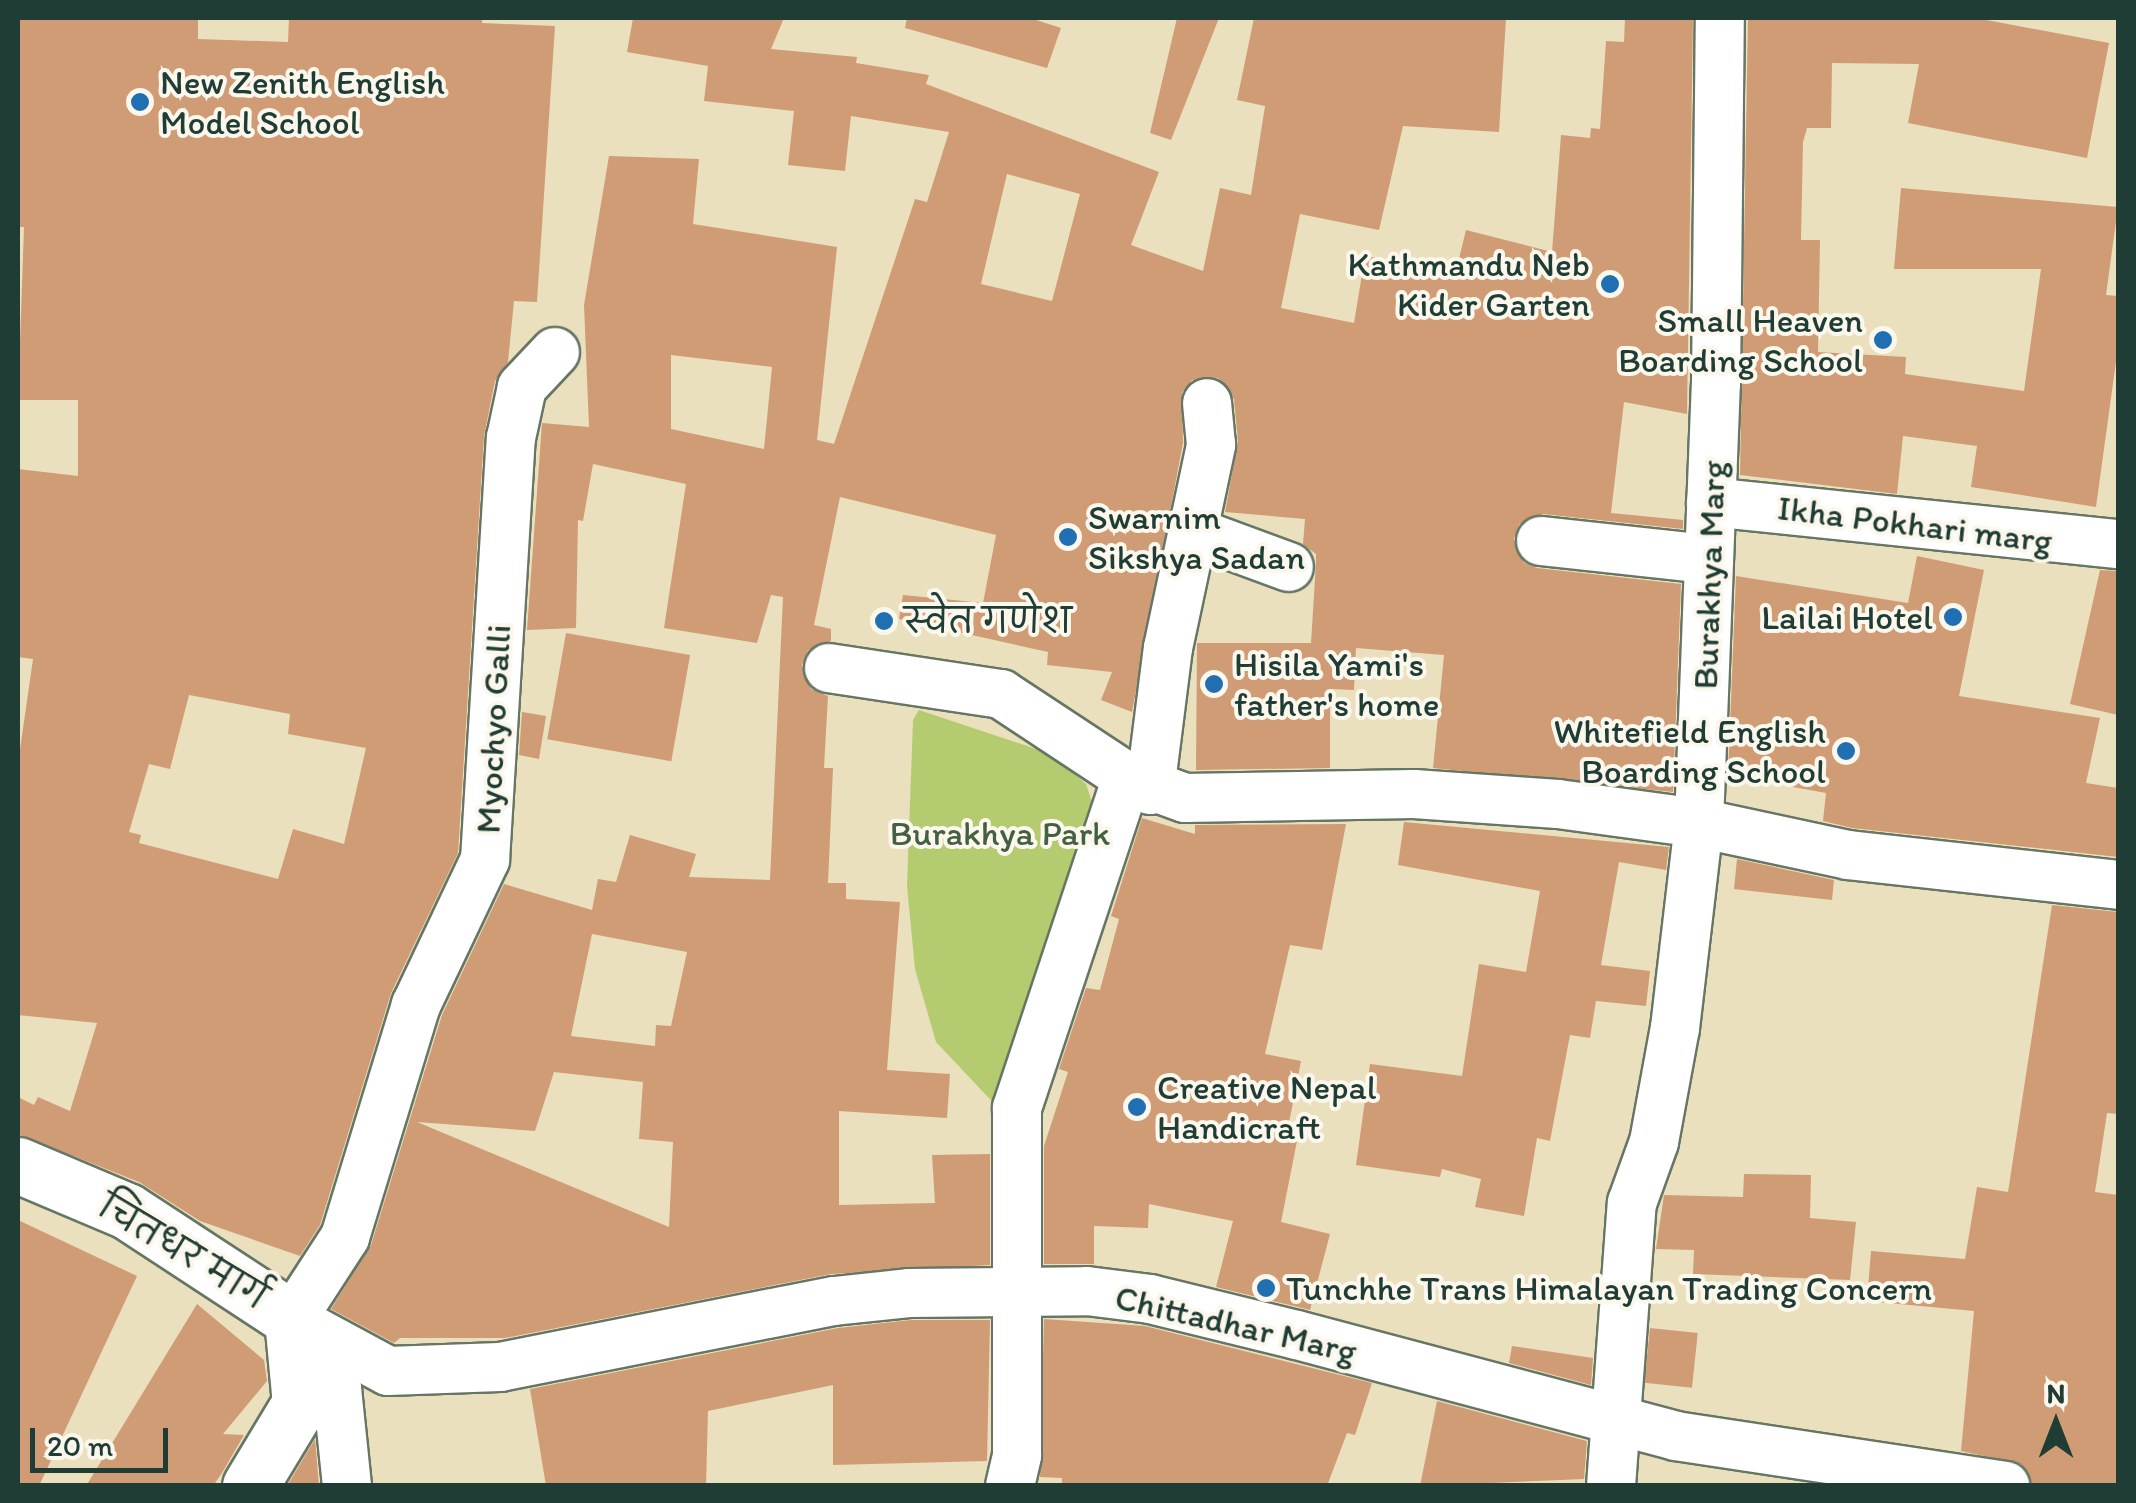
<!DOCTYPE html>
<meta charset="utf-8">
<style>
body{margin:0}
#map{position:relative;width:2136px;height:1503px;overflow:hidden;background:#eae0bd;font-family:Itim,"Playpen Sans Deva",sans-serif}
div>[style]{position:absolute}
[style*='--x']{left:calc(var(--x)*1px);top:calc(var(--y)*1px);width:calc(var(--w)*1px);rotate:calc(var(--a)*1deg)}
.green>*{inset:0;background:#b4cb70}
.building>*{inset:0;background:#d09c75;transform-origin:0 0}
.roads{filter:drop-shadow(2px 0 #667664) drop-shadow(-2px 0 #667664) drop-shadow(0 2px #667664) drop-shadow(0 -2px #667664)}
.minor>*{height:48px;margin:-24px;padding:0 24px;transform-origin:24px;border-radius:24px;background:#fff}
.tertiary>*{height:55px;margin:-27.5px;padding:0 27.5px;transform-origin:27.5px;border-radius:27.5px;background:#fff}
.dots>*{width:28px;height:28px;translate:-50% -50%;box-sizing:border-box;border:5px solid #fbf7ec;border-radius:50%}
span{translate:-50% -50%;white-space:nowrap;text-align:center;line-height:1.15;-webkit-text-stroke:8px #fbf7ec;paint-order:stroke}
.poi-label{font-size:35px;color:#1f3d34}
.left{translate:0 -50%;text-align:left}
.right{translate:-100% -50%;text-align:right}
.street-label{font-size:35px;color:#1f3d34}
.park-label{font-size:35px;color:#446043}
.frame{position:absolute;inset:0;border:20px solid #1f3d34;pointer-events:none}
.north{position:absolute;left:2006px;top:1373px;width:100px;height:100px;-webkit-text-stroke:8px #fbf7ec;paint-order:stroke;rotate:0deg;font-size:28px;font-weight:700;line-height:40px;text-align:center;color:#1f3d34}
.north::after{content:'';display:block;margin:auto;width:35px;height:45px;background:#1f3d34;clip-path:polygon(50% 0,100% 100%,50% 72%,0 100%)}
.scale{position:absolute;left:30px;top:1428px;width:138px;height:45px;box-sizing:border-box;border:5px solid #1f3d34;border-top:0;padding-left:12px;font-size:30px;line-height:35px;white-space:nowrap;color:#1f3d34;-webkit-text-stroke:8px #fbf7ec;paint-order:stroke}
</style>
<div id="map">
<div class="green">
<i style="clip-path:polygon(919px 710px,1051px 754px,1086px 784px,1099px 823px,1004px 1114px,936px 1042px,915px 969px,907px 886px,913px 720px)"></i>
</div>
<div class="building">
<i style="clip-path:polygon(evenodd,18px 18px,198px 18px,198px 39px,288px 42px,289px 18px,482px 18px,482px 23px,555px 26px,537px 302px,514px 301px,508px 362px,495px 381px,484px 436px,458px 853px,391px 993px,320px 1225px,300px 1256px,200px 1221px,139px 1182px,18px 1134px,18px 1097px,34px 1105px,38px 1097px,70px 1111px,97px 1023px,18px 1015px,18px 763px,33px 659px,18px 657px,18px 469px,78px 476px,78px 400px,18px 400px,24px 227px,18px 227px,18px 18px,189px 695px,290px 714px,288px 734px,366px 748px,344px 844px,293px 829px,278px 879px,139px 843px,141px 835px,129px 832px,149px 764px,170px 769px,189px 695px)"></i>
<i style="clip-path:polygon(evenodd,633px 18px,784px 18px,771px 49px,857px 57px,856px 63px,929px 75px,926px 84px,1159px 172px,1131px 245px,1203px 271px,1220px 188px,1251px 195px,1265px 106px,1237px 100px,1254px 18px,1506px 18px,1499px 132px,1403px 126px,1379px 230px,1300px 214px,1281px 308px,1354px 323px,1365px 256px,1456px 271px,1466px 230px,1552px 252px,1561px 135px,1590px 138px,1591px 128px,1600px 129px,1606px 41px,1624px 42px,1625px 18px,1693px 18px,1687px 414px,1624px 402px,1611px 513px,1683px 520px,1683px 529px,1543px 514px,1519px 524px,1514px 539px,1524px 563px,1537px 568px,1681px 584px,1673px 792px,1433px 768px,1444px 655px,1356px 648px,1354px 690px,1330px 689px,1330px 768px,1196px 770px,1197px 643px,1311px 643px,1316px 563px,1316px 554px,1303px 544px,1305px 519px,1225px 512px,1238px 442px,1234px 399px,1218px 378px,1192px 380px,1182px 392px,1183px 443px,1132px 712px,1101px 700px,1112px 672px,1047px 665px,1048px 652px,899px 619px,903px 595px,983px 603px,996px 535px,840px 497px,814px 625px,831px 629px,831px 641px,808px 650px,802px 665px,811px 689px,828px 696px,824px 768px,833px 768px,828px 883px,846px 883px,846px 899px,900px 902px,887px 1070px,950px 1074px,947px 1118px,839px 1111px,839px 1205px,935px 1203px,932px 1155px,990px 1154px,990px 1265px,831px 1274px,505px 1338px,400px 1338px,394px 1343px,331px 1309px,371px 1245px,442px 1015px,504px 884px,592px 910px,598px 879px,616px 882px,630px 835px,696px 854px,689px 877px,770px 880px,783px 597px,771px 595px,757px 643px,664px 628px,686px 484px,593px 464px,583px 521px,578px 520px,576px 628px,527px 630px,542px 423px,589px 427px,584px 305px,609px 156px,699px 159px,693px 224px,837px 247px,817px 440px,834px 444px,915px 199px,927px 202px,949px 132px,851px 116px,845px 171px,788px 165px,794px 111px,704px 101px,708px 66px,627px 52px,633px 18px,1007px 174px,1080px 194px,1052px 301px,981px 284px,1007px 174px,633px 18px,671px 355px,772px 367px,764px 449px,671px 429px,671px 355px,633px 18px,592px 934px,687px 952px,671px 1026px,656px 1025px,655px 1046px,571px 1036px,592px 934px,633px 18px,554px 1072px,643px 1082px,639px 1139px,673px 1142px,669px 1227px,417px 1122px,535px 1131px,554px 1072px)"></i>
<i style="clip-path:polygon(907px 18px,1030px 18px,1061px 28px,1047px 68px,905px 28px)"></i>
<i style="clip-path:polygon(1177px 18px,1219px 18px,1171px 140px,1150px 133px)"></i>
<i style="clip-path:polygon(1748px 18px,1976px 18px,2109px 43px,2087px 158px,1908px 123px,1919px 64px,1832px 63px,1831px 128px,1807px 128px,1803px 142px,1801px 240px,1820px 240px,1818px 352px,1906px 357px,1905px 374px,2024px 391px,2041px 269px,1894px 269px,1901px 188px,2118px 207px,2106px 295px,2118px 296px,2118px 347px,2096px 507px,1971px 487px,1977px 446px,1903px 436px,1897px 494px,1740px 475px)"></i>
<i style="clip-path:polygon(1917px 556px,1984px 570px,1959px 696px,2100px 718px,2086px 783px,2118px 788px,2118px 857px,1852px 828px,1823px 821px,1826px 793px,1728px 775px,1736px 576px,1908px 603px)"></i>
<i style="clip-path:polygon(2100px 570px,2118px 571px,2118px 715px,2070px 704px)"></i>
<i style="left:566px;top:633px;width:126px;height:108px;rotate:10deg"></i>
<i style="clip-path:polygon(522px 712px,546px 716px,539px 759px,519px 755px)"></i>
<i style="clip-path:polygon(1142px 818px,1195px 834px,1195px 825px,1346px 824px,1322px 950px,1290px 945px,1265px 1054px,1301px 1061px,1288px 1128px,1299px 1131px,1281px 1222px,1330px 1234px,1310px 1310px,1216px 1287px,1233px 1221px,1149px 1204px,1148px 1228px,1094px 1226px,1094px 1264px,1044px 1264px,1044px 1146px,1068px 1072px,1059px 1069px,1086px 988px,1100px 990px,1119px 919px,1111px 916px)"></i>
<i style="clip-path:polygon(1404px 822px,1669px 847px,1666px 870px,1619px 862px,1601px 965px,1650px 971px,1646px 1006px,1596px 1001px,1590px 1038px,1570px 1035px,1550px 1141px,1537px 1138px,1524px 1216px,1475px 1207px,1481px 1179px,1442px 1169px,1440px 1177px,1356px 1165px,1370px 1064px,1462px 1076px,1479px 964px,1526px 972px,1540px 891px,1398px 865px)"></i>
<i style="clip-path:polygon(1737px 859px,1834px 880px,1832px 900px,1734px 889px)"></i>
<i style="clip-path:polygon(2052px 905px,2118px 912px,2118px 1114px,2107px 1113px,2095px 1192px,2118px 1195px,2118px 1486px,2032px 1486px,2021px 1464px,1961px 1451px,1974px 1311px,1867px 1301px,1871px 1251px,1965px 1259px,1977px 1187px,2008px 1192px)"></i>
<i style="clip-path:polygon(1744px 1174px,1811px 1175px,1810px 1218px,1856px 1222px,1850px 1280px,1693px 1274px,1694px 1250px,1656px 1249px,1664px 1195px,1743px 1197px)"></i>
<i style="clip-path:polygon(18px 1220px,137px 1276px,39px 1486px,18px 1486px)"></i>
<i style="clip-path:polygon(197px 1304px,264px 1360px,267px 1381px,223px 1434px,244px 1435px,222px 1473px,213px 1486px,86px 1486px)"></i>
<i style="clip-path:polygon(1044px 1319px,1145px 1326px,1372px 1383px,1355px 1435px,1347px 1433px,1327px 1486px,1062px 1486px,1062px 1478px,1040px 1477px)"></i>
<i style="clip-path:polygon(911px 1320px,990px 1320px,987px 1461px,833px 1465px,833px 1385px,708px 1411px,706px 1486px,546px 1486px,530px 1389px,838px 1328px)"></i>
<i style="left:1650px;top:1328px;width:48px;height:55px;rotate:6deg"></i>
<i style="clip-path:polygon(1512px 1346px,1593px 1358px,1591px 1385px,1509px 1363px)"></i>
<i style="clip-path:polygon(1437px 1401px,1587px 1441px,1584px 1479px,1420px 1486px)"></i>
<i style="clip-path:polygon(315px 1439px,319px 1486px,287px 1486px)"></i>
</div>
<div class="roads">
<div class="minor">
<i style="--x:1711;--y:502;--w:409;--a:5.9"></i>
<i style="--x:1194;--y:532;--w:101;--a:20.2"></i>
<i style="--x:1541;--y:541;--w:167;--a:6.2"></i>
<i style="--x:829;--y:668;--w:174;--a:8.6"></i>
<i style="--x:1001;--y:694;--w:151;--a:33.4"></i>
<i style="--x:1127;--y:777;--w:62;--a:19.9"></i>
<i style="--x:1185;--y:798;--w:229;--a:-1"></i>
<i style="--x:1414;--y:794;--w:144;--a:4"></i>
<i style="--x:1558;--y:804;--w:142;--a:7.7"></i>
<i style="--x:1699;--y:823;--w:152;--a:12.1"></i>
<i style="--x:1848;--y:855;--w:272;--a:6.3"></i>
<i style="--x:1150;--y:790;--w:143;--a:-82.8"></i>
<i style="--x:1168;--y:648;--w:208;--a:-78"></i>
<i style="--x:1211;--y:445;--w:42;--a:-95.4"></i>
<i style="--x:292;--y:1319;--w:109;--a:28.4"></i>
<i style="--x:388;--y:1371;--w:112;--a:-2"></i>
<i style="--x:500;--y:1367;--w:340;--a:-11.2"></i>
<i style="--x:834;--y:1301;--w:75;--a:-6.1"></i>
<i style="--x:909;--y:1293;--w:178;--a:-0.6"></i>
<i style="--x:1087;--y:1291;--w:64;--a:7.2"></i>
<i style="--x:1150;--y:1299;--w:151;--a:13.8"></i>
<i style="--x:1297;--y:1335;--w:392;--a:14.9"></i>
<i style="--x:1676;--y:1436;--w:333;--a:8.6"></i>
<i style="--x:292;--y:1319;--w:98;--a:-57.1"></i>
<i style="--x:345;--y:1237;--w:243;--a:-73"></i>
<i style="--x:416;--y:1005;--w:161;--a:-64.6"></i>
<i style="--x:485;--y:860;--w:423;--a:-86.5"></i>
<i style="--x:511;--y:438;--w:52;--a:-77.8"></i>
<i style="--x:522;--y:387;--w:48;--a:-46.7"></i>
<i style="--x:294;--y:1322;--w:80;--a:57.3"></i>
<i style="--x:337;--y:1389;--w:98;--a:84.1"></i>
<i style="--x:1010;--y:1486;--w:32;--a:-77"></i>
<i style="--x:1017;--y:1455;--w:347;--a:-90"></i>
<i style="--x:1017;--y:1108;--w:349;--a:-71.6"></i>
<i style="--x:1611;--y:1486;--w:284;--a:-85.8"></i>
<i style="--x:1632;--y:1203;--w:65;--a:-70.2"></i>
<i style="--x:1654;--y:1142;--w:116;--a:-79.6"></i>
<i style="--x:1675;--y:1028;--w:206;--a:-83.3"></i>
<i style="--x:1699;--y:823;--w:439;--a:-87.8"></i>
<i style="--x:1716;--y:384;--w:366;--a:-89.4"></i>
</div>
<div class="tertiary">
<i style="--x:18;--y:1165;--w:118;--a:22.9"></i>
<i style="--x:127;--y:1211;--w:197;--a:33.2"></i>
<i style="--x:292;--y:1319;--w:84;--a:84.6"></i>
<i style="--x:300;--y:1403;--w:97;--a:121.1"></i>
</div>
</div>
<div class="dots">
<i style="left:140px;top:102px;background:#1f6fb2"></i>
<i style="left:1610px;top:284px;background:#1f6fb2"></i>
<i style="left:1883px;top:340px;background:#1f6fb2"></i>
<i style="left:1068px;top:537px;background:#1f6fb2"></i>
<i style="left:1953px;top:617px;background:#1f6fb2"></i>
<i style="left:884px;top:621px;background:#1f6fb2"></i>
<i style="left:1214px;top:684px;background:#1f6fb2"></i>
<i style="left:1846px;top:751px;background:#1f6fb2"></i>
<i style="left:1137px;top:1107px;background:#1f6fb2"></i>
<i style="left:1266px;top:1288px;background:#1f6fb2"></i>
</div>
<div class="poi-label">
<span class="left" style="left:160px;top:102px">New Zenith English<br>Model School</span>
<span class="right" style="left:1590px;top:284px">Kathmandu Neb<br>Kider Garten</span>
<span class="right" style="left:1863px;top:340px">Small Heaven<br>Boarding School</span>
<span class="left" style="left:1088px;top:537px">Swarnim<br>Sikshya Sadan</span>
<span class="right" style="left:1933px;top:617px">Lailai Hotel</span>
<span class="left" style="left:904px;top:621px">स्वेत गणेश</span>
<span class="left" style="left:1234px;top:684px">Hisila Yami's<br>father's home</span>
<span class="right" style="left:1826px;top:751px">Whitefield English<br>Boarding School</span>
<span class="left" style="left:1157px;top:1107px">Creative Nepal<br>Handicraft</span>
<span class="left" style="left:1286px;top:1288px">Tunchhe Trans Himalayan Trading Concern</span>
</div>
<div class="street-label">
<span style="left:1915px;top:524px;rotate:7deg">Ikha Pokhari marg</span>
<span style="left:1709px;top:575px;rotate:-88deg">Burakhya Marg</span>
<span style="left:493px;top:729px;rotate:-87deg">Myochyo Galli</span>
<span style="left:183px;top:1252px;rotate:31deg">चितधर मार्ग</span>
<span style="left:1236px;top:1324px;rotate:13deg">Chittadhar Marg</span>
</div>
<div class="park-label">
<span style="left:1000px;top:833px">Burakhya Park</span>
</div>
<div class="frame"></div>
<div class="north">N</div>
<div class="scale">20 m</div>
</div>
